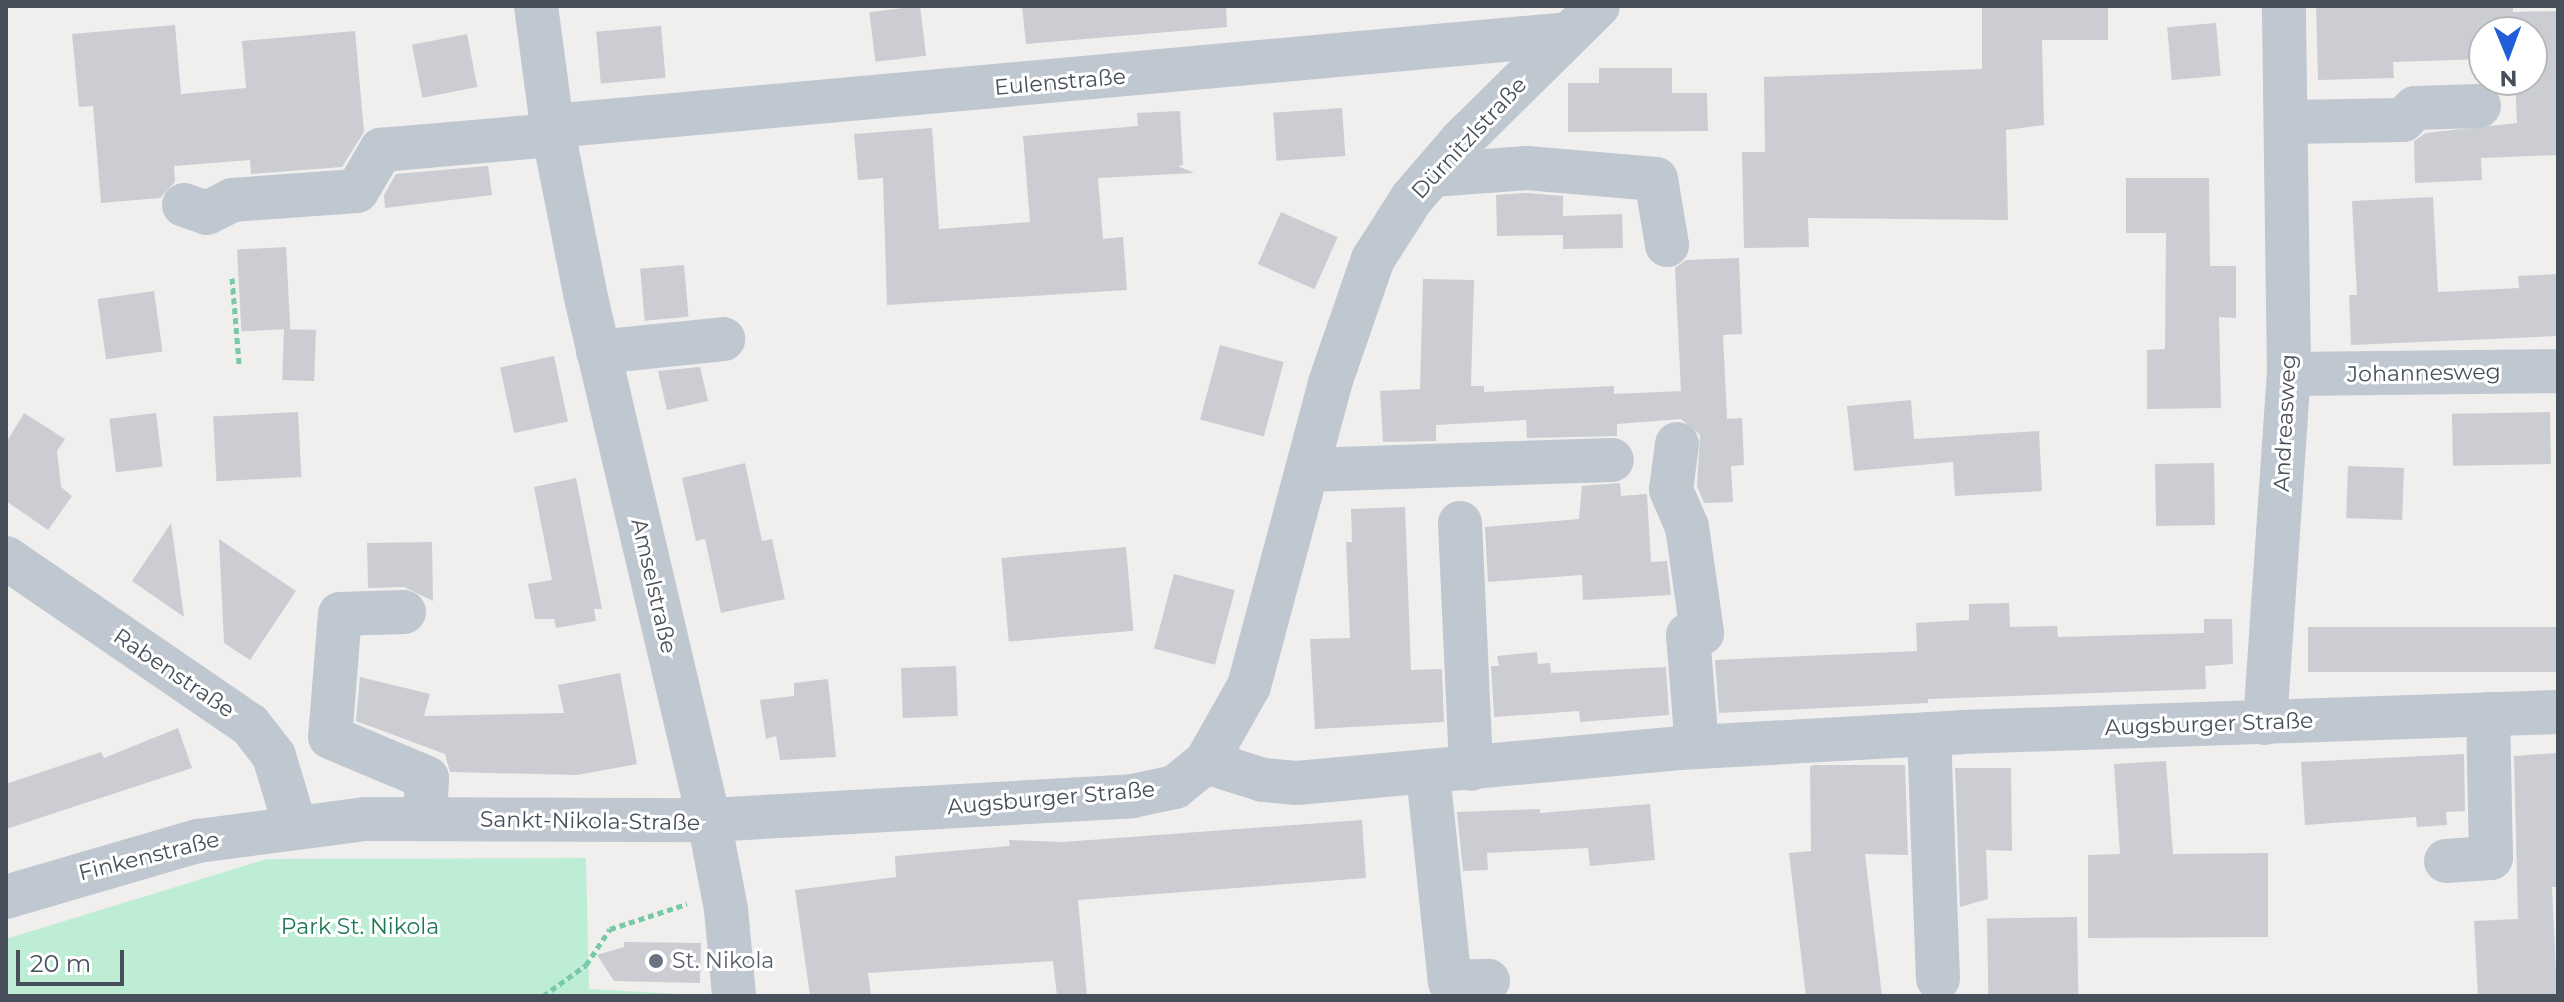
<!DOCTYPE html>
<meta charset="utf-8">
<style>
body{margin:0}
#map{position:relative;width:2564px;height:1002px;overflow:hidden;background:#f1eeee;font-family:Montserrat,sans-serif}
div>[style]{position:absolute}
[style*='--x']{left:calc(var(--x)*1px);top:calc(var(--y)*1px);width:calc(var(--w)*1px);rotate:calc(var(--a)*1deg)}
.green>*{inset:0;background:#beedd5}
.building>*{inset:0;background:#cbcdd3;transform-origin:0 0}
.path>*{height:5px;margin-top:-2.5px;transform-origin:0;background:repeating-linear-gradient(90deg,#78c9a9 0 6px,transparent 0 10px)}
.minor>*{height:44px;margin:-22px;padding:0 22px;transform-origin:22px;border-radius:22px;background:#bfc7d0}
.dots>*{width:22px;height:22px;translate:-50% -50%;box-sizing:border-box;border:4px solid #fff;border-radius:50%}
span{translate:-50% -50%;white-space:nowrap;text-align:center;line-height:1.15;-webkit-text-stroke:6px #fff;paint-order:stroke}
.street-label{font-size:22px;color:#474f5b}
.park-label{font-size:22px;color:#1b7954}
.worship-label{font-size:22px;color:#5b616d}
.left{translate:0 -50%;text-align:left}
.frame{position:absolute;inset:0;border:8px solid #474f5b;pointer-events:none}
.north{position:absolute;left:2468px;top:16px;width:80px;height:80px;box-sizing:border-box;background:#fff;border:2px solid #b5b9bd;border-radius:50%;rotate:179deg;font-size:22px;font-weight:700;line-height:32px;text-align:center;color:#474f5b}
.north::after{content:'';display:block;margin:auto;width:28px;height:36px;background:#215ed8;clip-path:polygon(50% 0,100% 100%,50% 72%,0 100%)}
.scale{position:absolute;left:16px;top:950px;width:108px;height:36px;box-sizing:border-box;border:4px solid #474f5b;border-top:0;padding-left:10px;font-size:24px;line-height:28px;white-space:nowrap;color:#474f5b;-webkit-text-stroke:6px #fff;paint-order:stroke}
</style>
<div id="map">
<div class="green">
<i style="clip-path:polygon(586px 858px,589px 989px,715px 996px,6px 996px,6px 939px,267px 859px)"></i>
</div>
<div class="building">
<i style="left:920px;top:6px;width:50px;height:51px;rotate:83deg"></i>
<i style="clip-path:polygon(1022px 6px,1226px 6px,1227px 27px,1026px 44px)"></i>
<i style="clip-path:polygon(1982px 6px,2108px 6px,2108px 40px,2042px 40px,2044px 125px,2006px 130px,2008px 220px,1808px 218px,1809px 247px,1744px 248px,1742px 152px,1765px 152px,1764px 77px,1982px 69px)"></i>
<i style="clip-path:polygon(2316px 6px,2513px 6px,2513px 12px,2558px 11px,2558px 155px,2481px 158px,2482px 180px,2415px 183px,2414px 141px,2426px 133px,2517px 123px,2515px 80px,2532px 80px,2532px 32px,2484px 32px,2484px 59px,2393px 62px,2394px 78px,2318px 80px)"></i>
<i style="left:2216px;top:23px;width:53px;height:49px;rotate:85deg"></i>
<i style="clip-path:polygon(175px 25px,181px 94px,246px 88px,242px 41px,355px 31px,364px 132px,342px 167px,251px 174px,250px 160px,174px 166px,175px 182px,160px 198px,101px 203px,93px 106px,79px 107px,72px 34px)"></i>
<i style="left:661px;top:26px;width:52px;height:65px;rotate:85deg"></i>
<i style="left:467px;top:34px;width:54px;height:56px;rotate:79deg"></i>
<i style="clip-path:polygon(1599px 68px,1672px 68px,1672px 93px,1707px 93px,1708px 131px,1568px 132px,1568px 83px,1599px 83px)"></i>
<i style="left:1342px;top:108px;width:48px;height:69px;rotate:86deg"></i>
<i style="clip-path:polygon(1180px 111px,1183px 165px,1178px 166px,1194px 173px,1098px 178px,1103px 239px,1123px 237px,1127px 290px,887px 305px,883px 178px,858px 180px,854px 134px,932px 128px,939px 229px,1030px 222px,1023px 136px,1138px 126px,1137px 113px)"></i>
<i style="clip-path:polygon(488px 166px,492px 195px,385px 208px,384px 195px,396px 174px)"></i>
<i style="clip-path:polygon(2126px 178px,2209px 178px,2210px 266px,2236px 266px,2236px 318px,2219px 317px,2221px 408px,2147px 409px,2147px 350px,2165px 349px,2166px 233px,2126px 233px)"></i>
<i style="clip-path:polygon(1527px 193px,1563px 196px,1563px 216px,1622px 214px,1623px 248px,1563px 249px,1563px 235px,1497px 236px,1496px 195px)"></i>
<i style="clip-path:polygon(2433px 197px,2438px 292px,2519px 288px,2518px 276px,2558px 274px,2558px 336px,2351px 345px,2349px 295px,2357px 295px,2352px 201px)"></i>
<i style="left:1281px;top:212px;width:62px;height:57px;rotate:24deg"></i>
<i style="left:286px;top:247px;width:82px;height:49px;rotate:87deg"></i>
<i style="clip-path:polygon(1739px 258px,1742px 334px,1723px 335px,1727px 419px,1742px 418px,1744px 465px,1731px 466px,1733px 502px,1704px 503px,1697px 486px,1700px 435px,1681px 419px,1617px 424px,1617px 436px,1527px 438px,1526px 420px,1436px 425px,1436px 441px,1383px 442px,1380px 391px,1420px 389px,1423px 279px,1474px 280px,1471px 386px,1484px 386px,1484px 392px,1614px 386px,1614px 394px,1681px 391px,1675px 268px,1686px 260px)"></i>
<i style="left:684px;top:265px;width:52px;height:44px;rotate:85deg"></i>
<i style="left:154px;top:291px;width:61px;height:57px;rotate:82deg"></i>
<i style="left:284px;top:329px;width:32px;height:51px;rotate:2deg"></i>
<i style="left:1220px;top:345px;width:66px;height:77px;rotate:15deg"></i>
<i style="left:554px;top:356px;width:67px;height:55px;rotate:78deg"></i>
<i style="clip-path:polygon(700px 367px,708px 401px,667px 410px,658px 371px)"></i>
<i style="clip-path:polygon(1911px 400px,1914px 439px,2039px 431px,2042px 491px,1955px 496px,1953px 462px,1854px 471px,1847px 406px)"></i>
<i style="left:298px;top:412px;width:65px;height:85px;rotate:87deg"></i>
<i style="left:2550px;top:412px;width:52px;height:98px;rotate:89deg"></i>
<i style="clip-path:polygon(24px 413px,65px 439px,57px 451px,61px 487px,72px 496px,48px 530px,6px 501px,6px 443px)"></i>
<i style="left:156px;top:413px;width:54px;height:47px;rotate:83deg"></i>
<i style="clip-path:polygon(745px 463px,762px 541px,772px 539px,785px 599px,721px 613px,705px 539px,696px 541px,682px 478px)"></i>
<i style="left:2214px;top:463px;width:62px;height:59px;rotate:89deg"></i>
<i style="left:2348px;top:466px;width:56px;height:52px;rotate:2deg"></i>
<i style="clip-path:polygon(576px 478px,602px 609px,594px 609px,596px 621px,556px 628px,554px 619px,535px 619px,528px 584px,552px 580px,534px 487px)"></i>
<i style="clip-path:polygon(1620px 483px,1621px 496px,1647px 494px,1651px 562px,1667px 561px,1671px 595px,1583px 600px,1582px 575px,1488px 582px,1485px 527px,1579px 519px,1582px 486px)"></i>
<i style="clip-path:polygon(1405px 507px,1411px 670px,1442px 669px,1444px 722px,1315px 729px,1310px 639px,1350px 638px,1346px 542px,1352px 542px,1351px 509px)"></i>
<i style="clip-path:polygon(171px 523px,184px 617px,132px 581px)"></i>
<i style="clip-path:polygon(219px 539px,296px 591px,250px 660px,224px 643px)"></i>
<i style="clip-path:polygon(432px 542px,433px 601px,404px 587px,368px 588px,367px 543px)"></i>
<i style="left:1126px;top:547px;width:84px;height:125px;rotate:85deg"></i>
<i style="left:1174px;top:574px;width:63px;height:77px;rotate:15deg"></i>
<i style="clip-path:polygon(2009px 603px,2010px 627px,2057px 626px,2058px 637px,2204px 633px,2204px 619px,2232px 619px,2233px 664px,2205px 666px,2206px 689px,1928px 699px,1928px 703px,1719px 713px,1715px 660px,1917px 651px,1916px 623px,1969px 620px,1969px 604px)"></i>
<i style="left:2558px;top:627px;width:45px;height:250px;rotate:90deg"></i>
<i style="clip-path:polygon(1537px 652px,1538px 664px,1550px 663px,1551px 673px,1666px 667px,1669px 715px,1580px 722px,1579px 711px,1494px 717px,1491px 666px,1499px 666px,1497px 656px)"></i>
<i style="left:956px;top:666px;width:50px;height:55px;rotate:88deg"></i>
<i style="clip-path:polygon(620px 673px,637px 764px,577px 775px,450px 772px,445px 754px,356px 721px,360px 677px,430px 694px,424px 716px,564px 713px,558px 685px)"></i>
<i style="clip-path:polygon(828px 679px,836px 757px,780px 760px,776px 736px,766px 739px,760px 700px,794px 696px,794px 683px)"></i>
<i style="clip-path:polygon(178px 728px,192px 768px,6px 829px,6px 784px,101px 752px,104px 758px)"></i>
<i style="clip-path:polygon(2558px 753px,2558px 887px,2552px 887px,2557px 996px,2478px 996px,2474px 921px,2518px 919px,2514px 756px)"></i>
<i style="clip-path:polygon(2464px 754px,2465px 811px,2446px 812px,2447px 825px,2417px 827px,2416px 817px,2305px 825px,2301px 762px)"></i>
<i style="clip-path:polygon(2166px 761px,2173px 854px,2268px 853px,2268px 937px,2088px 938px,2088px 855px,2120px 854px,2114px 764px)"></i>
<i style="clip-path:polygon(1815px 765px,1905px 765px,1908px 855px,1865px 854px,1882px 996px,1806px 996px,1789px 853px,1811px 851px,1810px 766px)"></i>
<i style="clip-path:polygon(1955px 768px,2011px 768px,2012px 851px,1986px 850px,1988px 899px,1960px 907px)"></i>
<i style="clip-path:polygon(1650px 804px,1655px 860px,1590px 866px,1588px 848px,1487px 853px,1488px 870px,1463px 871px,1457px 812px,1540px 809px,1540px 813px)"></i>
<i style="clip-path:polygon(1362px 820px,1366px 878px,1078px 900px,1087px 996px,1057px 996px,1053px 961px,868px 973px,871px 996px,810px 996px,795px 890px,896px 877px,895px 856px,1010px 846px,1009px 840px,1063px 842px)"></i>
<i style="left:2077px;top:917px;width:79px;height:90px;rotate:89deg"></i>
<i style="clip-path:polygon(624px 942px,701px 943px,700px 983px,614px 981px,597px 955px,624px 947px)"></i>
</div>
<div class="path">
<i style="--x:232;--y:278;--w:86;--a:85.3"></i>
<i style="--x:543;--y:996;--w:53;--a:-35.8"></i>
<i style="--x:586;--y:965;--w:43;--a:-56.3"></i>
<i style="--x:610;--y:929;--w:81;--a:-18"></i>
</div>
<div class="minor">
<i style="--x:536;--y:6;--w:121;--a:82.4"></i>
<i style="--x:552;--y:126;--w:179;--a:78.8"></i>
<i style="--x:587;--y:302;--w:532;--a:76.75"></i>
<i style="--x:709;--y:820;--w:91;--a:79.2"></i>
<i style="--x:726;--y:909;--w:87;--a:84.7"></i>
<i style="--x:2288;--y:122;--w:115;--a:-1"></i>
<i style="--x:2403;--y:120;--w:17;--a:-45"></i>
<i style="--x:2415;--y:108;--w:64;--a:-1.8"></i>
<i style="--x:552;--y:126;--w:1020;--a:-5.17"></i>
<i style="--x:1432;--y:175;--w:95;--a:-4.2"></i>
<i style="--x:1527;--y:168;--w:129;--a:4.9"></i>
<i style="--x:1656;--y:179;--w:67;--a:80.5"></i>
<i style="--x:184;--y:205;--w:24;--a:19"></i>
<i style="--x:207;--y:213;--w:28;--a:-27"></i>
<i style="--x:232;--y:200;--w:125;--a:-4.1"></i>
<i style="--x:357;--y:191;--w:48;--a:-59.7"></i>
<i style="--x:381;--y:150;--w:174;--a:-5"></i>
<i style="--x:598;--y:352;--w:126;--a:-5.9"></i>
<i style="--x:2289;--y:374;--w:269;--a:-0.6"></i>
<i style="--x:1677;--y:444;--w:46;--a:97.4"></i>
<i style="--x:1671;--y:490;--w:40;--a:66.6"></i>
<i style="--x:1687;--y:527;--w:107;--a:81.9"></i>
<i style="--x:1702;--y:633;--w:14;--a:172"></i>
<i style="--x:1688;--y:635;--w:112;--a:85.4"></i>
<i style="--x:1307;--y:470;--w:305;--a:-1.9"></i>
<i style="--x:1460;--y:523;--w:246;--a:87.4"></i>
<i style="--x:6;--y:558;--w:296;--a:34.4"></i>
<i style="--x:250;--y:725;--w:39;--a:52"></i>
<i style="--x:274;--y:756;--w:73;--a:73.3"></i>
<i style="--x:404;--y:612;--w:64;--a:178.2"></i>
<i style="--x:340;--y:614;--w:123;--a:94.6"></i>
<i style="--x:330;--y:737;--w:105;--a:22.9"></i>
<i style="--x:427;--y:778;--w:40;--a:92.9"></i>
<i style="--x:2265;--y:723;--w:350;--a:-86.1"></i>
<i style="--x:2289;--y:374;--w:368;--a:-90.8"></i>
<i style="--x:1929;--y:734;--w:245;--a:87.9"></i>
<i style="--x:1206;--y:762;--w:60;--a:17.5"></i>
<i style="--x:1263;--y:780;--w:34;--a:5"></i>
<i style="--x:1297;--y:783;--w:384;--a:-5.2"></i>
<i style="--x:1679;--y:748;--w:283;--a:-3.2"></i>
<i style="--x:1962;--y:732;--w:596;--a:-1.92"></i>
<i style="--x:1428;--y:774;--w:209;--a:84"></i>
<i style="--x:1450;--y:982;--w:38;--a:-2"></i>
<i style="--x:2446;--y:861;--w:45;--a:-3.8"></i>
<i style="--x:2491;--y:858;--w:144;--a:-91.2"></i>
<i style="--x:6;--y:897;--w:200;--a:-16.3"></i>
<i style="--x:198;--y:841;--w:167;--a:-7.5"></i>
<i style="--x:364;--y:819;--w:345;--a:0.2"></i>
<i style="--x:709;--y:820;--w:424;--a:-3.2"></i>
<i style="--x:1132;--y:796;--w:44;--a:-11.8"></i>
<i style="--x:1175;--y:787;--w:40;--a:-39"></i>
<i style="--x:1206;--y:762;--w:87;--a:-60.5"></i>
<i style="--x:1249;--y:686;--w:314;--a:-75"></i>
<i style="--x:1330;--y:383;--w:131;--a:-70.9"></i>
<i style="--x:1373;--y:259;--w:72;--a:-57.4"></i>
<i style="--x:1412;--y:198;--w:77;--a:-49.2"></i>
<i style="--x:1462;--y:140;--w:191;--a:-44.6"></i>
</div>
<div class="dots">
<i style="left:656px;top:961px;background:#6b7280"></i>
</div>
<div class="street-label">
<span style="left:1060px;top:82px;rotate:-5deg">Eulenstraße</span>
<span style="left:1469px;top:138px;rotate:-47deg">Dürnitzlstraße</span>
<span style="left:2424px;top:373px;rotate:-1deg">Johannesweg</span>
<span style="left:2285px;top:423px;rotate:-87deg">Andreasweg</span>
<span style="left:654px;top:586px;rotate:77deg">Amselstraße</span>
<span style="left:174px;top:673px;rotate:34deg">Rabenstraße</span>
<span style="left:2209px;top:724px;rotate:-2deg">Augsburger Straße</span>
<span style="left:1051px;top:798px;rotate:-5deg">Augsburger Straße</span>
<span style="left:590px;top:821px;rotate:1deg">Sankt-Nikola-Straße</span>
<span style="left:149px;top:856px;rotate:-14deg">Finkenstraße</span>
</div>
<div class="park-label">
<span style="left:360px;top:927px">Park St. Nikola</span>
</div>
<div class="worship-label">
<span class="left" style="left:672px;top:961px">St. Nikola</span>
</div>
<div class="frame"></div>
<div class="north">N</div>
<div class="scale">20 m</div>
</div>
